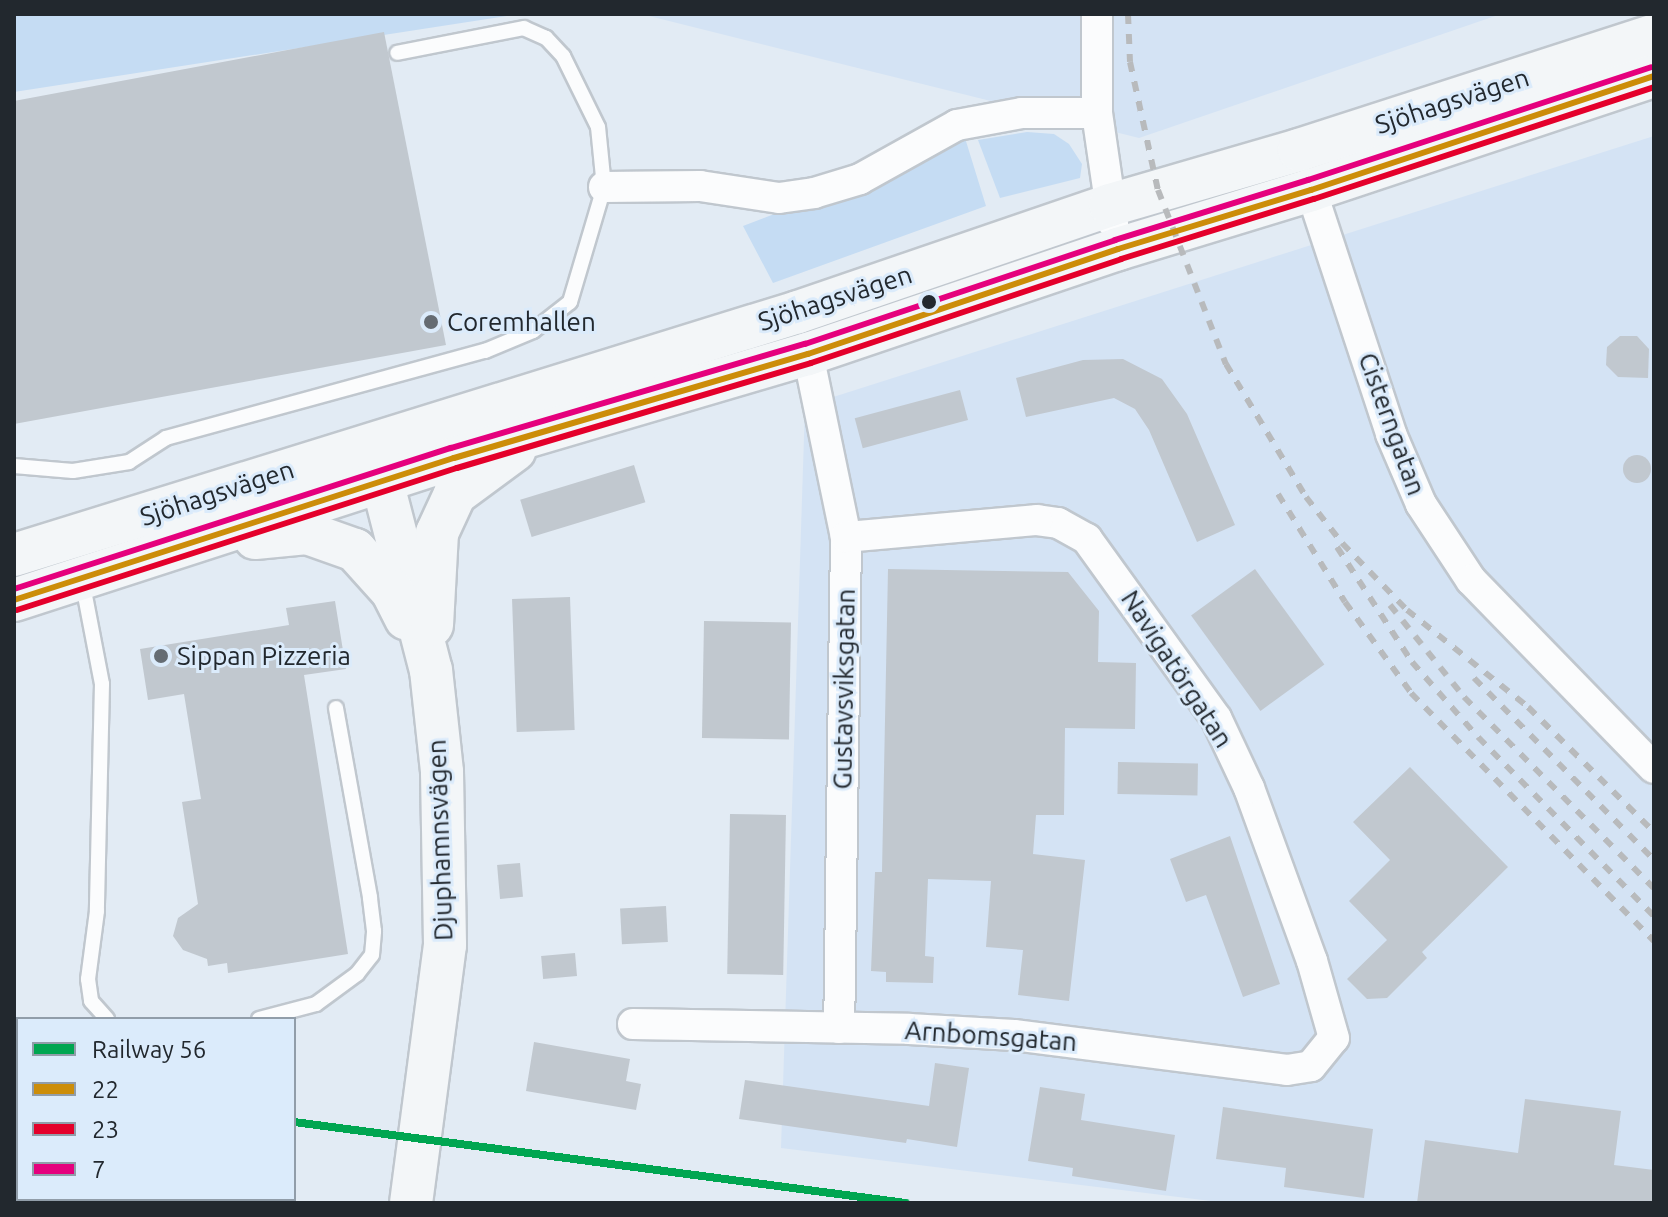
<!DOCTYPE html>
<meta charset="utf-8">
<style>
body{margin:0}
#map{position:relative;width:1668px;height:1217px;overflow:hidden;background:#e2ebf4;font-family:Ubuntu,sans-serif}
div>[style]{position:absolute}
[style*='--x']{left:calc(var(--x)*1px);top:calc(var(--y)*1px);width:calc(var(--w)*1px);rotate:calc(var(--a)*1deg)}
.built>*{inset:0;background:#d4e3f4}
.green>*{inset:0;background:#c5dcf3}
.building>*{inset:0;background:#c1c8cf;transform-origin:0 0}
.round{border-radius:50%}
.roads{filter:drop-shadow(2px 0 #c0c7ce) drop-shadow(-2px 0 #c0c7ce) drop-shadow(0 2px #c0c7ce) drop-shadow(0 -2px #c0c7ce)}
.lane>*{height:14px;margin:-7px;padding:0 7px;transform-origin:7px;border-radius:7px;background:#fbfcfd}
.street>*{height:30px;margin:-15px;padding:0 15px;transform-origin:15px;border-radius:15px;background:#fbfcfd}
.secondary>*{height:42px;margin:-21px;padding:0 21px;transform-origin:21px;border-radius:21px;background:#f3f6f8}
.rail>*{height:6px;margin-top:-3px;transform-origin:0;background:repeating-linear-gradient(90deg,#b8babc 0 10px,transparent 0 20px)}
.bus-1>*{height:6px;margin:-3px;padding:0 3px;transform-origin:3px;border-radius:3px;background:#cc8d09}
.bus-2>*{height:6px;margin:-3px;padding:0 3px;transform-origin:3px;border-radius:3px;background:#e4002b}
.bus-3>*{height:6px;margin:-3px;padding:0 3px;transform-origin:3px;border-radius:3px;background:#e5007d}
.rail-1>*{height:8px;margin:-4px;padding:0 4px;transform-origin:4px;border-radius:4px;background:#00a651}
.dots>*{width:22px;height:22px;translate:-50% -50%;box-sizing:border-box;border:4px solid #dbebfb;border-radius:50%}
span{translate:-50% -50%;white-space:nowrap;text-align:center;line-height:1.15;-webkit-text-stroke:6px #dbebfb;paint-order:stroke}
.street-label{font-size:26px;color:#22282e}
.poi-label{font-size:26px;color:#22282e}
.left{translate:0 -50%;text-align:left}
.frame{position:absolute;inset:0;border:16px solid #22282e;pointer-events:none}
.legend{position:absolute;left:16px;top:1017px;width:280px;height:184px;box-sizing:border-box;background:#dbebfb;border:2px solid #919da9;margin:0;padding:10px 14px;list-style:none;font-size:24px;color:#22282e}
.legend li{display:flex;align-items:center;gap:16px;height:40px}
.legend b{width:40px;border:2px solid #919da9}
</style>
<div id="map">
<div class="built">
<i style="clip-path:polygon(641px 14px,1501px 14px,1139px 138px)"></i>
<i style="clip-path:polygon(1654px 136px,1654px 1203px,1227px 1203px,781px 1148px,805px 406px)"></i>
</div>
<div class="green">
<i style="clip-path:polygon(14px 14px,519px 14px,14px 92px)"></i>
<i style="clip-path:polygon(961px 125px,986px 206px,773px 283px,743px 226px,826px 194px)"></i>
<i style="clip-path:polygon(1027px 132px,1054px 134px,1069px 144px,1082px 164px,1080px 178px,1000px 198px,978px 140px)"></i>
</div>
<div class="building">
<i style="clip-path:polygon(384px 32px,446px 345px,14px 424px,14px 101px)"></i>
<i style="clip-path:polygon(1620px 336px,1637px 336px,1649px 349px,1648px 378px,1618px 377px,1606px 365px,1607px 347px)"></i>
<i style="clip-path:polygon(1123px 359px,1162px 379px,1187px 414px,1235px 525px,1197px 542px,1149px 430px,1135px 409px,1114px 398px,1026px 417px,1016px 378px,1083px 360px)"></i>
<i style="left:960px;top:390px;width:31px;height:109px;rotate:75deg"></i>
<i class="round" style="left:1623px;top:455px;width:28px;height:28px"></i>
<i style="left:634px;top:465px;width:39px;height:119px;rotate:73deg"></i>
<i style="clip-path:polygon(888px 569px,1068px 572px,1099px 611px,1098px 662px,1136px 663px,1135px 729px,1065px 728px,1064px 815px,1036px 815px,1033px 854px,1085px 860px,1069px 1001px,1018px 995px,1023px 950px,986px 947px,991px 881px,928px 879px,925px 956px,934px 957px,933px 983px,886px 982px,886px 972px,871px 971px,875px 872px,882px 872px)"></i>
<i style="left:1255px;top:569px;width:118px;height:79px;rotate:54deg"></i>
<i style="left:570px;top:597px;width:133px;height:58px;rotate:88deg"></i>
<i style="clip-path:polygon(335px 601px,346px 669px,304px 675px,348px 954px,228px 973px,227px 963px,208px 966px,207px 959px,183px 950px,173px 936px,178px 918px,198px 904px,182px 802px,201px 799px,184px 694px,148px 700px,140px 649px,289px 625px,286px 608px)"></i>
<i style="left:704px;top:621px;width:87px;height:117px;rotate:1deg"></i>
<i style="left:1118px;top:762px;width:80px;height:32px;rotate:1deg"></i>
<i style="clip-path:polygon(1410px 767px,1508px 867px,1422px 952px,1427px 958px,1387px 998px,1367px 999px,1347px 979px,1387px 940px,1349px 901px,1390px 860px,1353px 822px)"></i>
<i style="left:730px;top:814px;width:56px;height:160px;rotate:1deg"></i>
<i style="clip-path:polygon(1230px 836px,1280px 984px,1243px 997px,1206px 895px,1186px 902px,1170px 859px)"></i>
<i style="left:520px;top:863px;width:34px;height:23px;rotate:85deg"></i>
<i style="left:666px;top:906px;width:36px;height:46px;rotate:87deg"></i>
<i style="left:575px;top:953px;width:23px;height:34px;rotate:85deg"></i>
<i style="clip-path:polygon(534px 1042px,630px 1059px,626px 1081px,641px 1084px,636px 1110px,526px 1091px)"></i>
<i style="clip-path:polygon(935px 1063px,969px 1068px,957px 1147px,907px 1139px,906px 1143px,739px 1119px,745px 1080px,929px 1106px)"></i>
<i style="clip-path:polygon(1040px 1087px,1085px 1094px,1081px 1120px,1175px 1135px,1166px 1191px,1072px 1176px,1073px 1168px,1028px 1161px)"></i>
<i style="clip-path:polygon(1525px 1099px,1621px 1111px,1614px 1165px,1654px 1170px,1654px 1203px,1417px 1203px,1425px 1140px,1518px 1153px)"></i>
<i style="clip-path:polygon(1223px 1107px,1373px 1129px,1364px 1198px,1284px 1187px,1286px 1168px,1216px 1159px)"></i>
</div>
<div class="roads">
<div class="lane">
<i style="--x:14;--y:466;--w:59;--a:4.8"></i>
<i style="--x:73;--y:471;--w:57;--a:-9.1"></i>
<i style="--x:129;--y:462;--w:44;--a:-33"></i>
<i style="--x:166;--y:438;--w:331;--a:-15.3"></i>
<i style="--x:485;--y:351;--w:52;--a:-22.6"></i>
<i style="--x:533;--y:331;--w:47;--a:-38.1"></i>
<i style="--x:570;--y:302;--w:120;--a:-73.5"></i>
<i style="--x:604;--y:187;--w:60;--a:-95.7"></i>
<i style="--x:598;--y:127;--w:79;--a:-116.2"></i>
<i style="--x:563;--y:56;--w:25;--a:-133"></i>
<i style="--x:546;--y:38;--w:24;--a:-156"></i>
<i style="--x:524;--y:28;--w:129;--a:168.9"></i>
<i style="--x:82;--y:580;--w:106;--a:79.1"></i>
<i style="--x:102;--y:684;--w:227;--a:91.3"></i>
<i style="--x:97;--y:911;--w:69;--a:97.5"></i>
<i style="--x:88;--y:979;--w:22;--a:82"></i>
<i style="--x:91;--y:1001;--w:24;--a:48"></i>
<i style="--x:259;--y:1019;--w:59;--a:-14.7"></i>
<i style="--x:316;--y:1004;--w:51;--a:-36.2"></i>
<i style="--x:357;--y:974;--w:24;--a:-52"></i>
<i style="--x:372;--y:955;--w:24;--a:-85"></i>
<i style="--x:374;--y:931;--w:34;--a:-97"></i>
<i style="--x:370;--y:897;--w:192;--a:-100.2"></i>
</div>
<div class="street">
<i style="--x:1097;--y:14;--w:99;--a:90"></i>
<i style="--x:1097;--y:113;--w:111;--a:81.7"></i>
<i style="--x:604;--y:187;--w:96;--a:-0.6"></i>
<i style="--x:700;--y:186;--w:80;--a:8.6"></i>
<i style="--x:779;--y:198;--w:35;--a:-8"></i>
<i style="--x:814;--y:193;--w:48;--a:-16.9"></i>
<i style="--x:860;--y:179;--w:111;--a:-29.1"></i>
<i style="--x:957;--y:125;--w:66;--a:-10.5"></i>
<i style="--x:1022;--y:113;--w:75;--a:0"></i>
<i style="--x:1311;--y:190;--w:257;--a:71.8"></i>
<i style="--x:1391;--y:434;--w:76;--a:66.8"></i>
<i style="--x:1421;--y:504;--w:91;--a:56.7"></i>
<i style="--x:1471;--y:580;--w:262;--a:45.8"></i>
<i style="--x:808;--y:354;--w:187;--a:78.3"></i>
<i style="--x:846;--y:537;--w:491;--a:90.8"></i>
<i style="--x:633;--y:1024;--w:276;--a:1"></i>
<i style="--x:909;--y:1029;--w:105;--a:3.3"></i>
<i style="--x:1014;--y:1035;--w:275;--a:7.3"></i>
<i style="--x:1287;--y:1070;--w:24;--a:-9"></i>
<i style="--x:1311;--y:1066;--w:36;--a:-51"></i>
<i style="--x:1334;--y:1038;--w:80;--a:-105.9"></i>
<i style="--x:1312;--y:961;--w:184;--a:-110"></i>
<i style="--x:1249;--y:788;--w:77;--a:-115.2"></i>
<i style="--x:1216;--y:718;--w:221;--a:-125.8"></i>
<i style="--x:1087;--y:539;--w:33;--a:-151"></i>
<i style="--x:1058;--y:523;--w:21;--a:-172"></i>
<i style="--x:1037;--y:520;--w:192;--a:174.9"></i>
</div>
<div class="secondary">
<i style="--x:375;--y:454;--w:223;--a:75.5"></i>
<i style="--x:431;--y:670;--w:103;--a:83.8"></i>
<i style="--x:442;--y:772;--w:173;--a:89"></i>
<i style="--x:445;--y:945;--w:260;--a:97.5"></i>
<i style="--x:255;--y:538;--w:52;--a:-5.5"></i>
<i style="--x:307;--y:533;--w:51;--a:19.5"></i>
<i style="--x:355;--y:550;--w:55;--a:47.9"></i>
<i style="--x:392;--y:591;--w:31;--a:63"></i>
<i style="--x:14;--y:555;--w:821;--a:-17.22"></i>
<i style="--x:798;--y:312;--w:330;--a:-18.9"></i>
<i style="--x:1110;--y:205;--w:197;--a:-16.2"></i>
<i style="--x:1299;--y:150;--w:373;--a:-17.9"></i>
<i style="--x:14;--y:600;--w:462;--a:-17.9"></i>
<i style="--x:454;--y:458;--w:369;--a:-16.4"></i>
<i style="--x:808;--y:354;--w:327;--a:-18.7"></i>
<i style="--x:1118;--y:249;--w:202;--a:-17"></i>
<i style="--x:1311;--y:190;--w:361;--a:-18.4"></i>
<i style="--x:432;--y:625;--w:92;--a:-86.9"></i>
<i style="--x:437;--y:533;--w:43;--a:-65.2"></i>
<i style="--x:455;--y:494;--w:74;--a:-36.3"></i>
</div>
</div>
<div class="rail">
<i style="--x:1128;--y:14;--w:48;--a:87.6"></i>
<i style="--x:1130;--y:62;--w:131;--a:77.7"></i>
<i style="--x:1158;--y:190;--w:187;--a:68.7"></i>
<i style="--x:1226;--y:364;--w:155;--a:59"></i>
<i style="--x:1306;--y:497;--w:58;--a:52"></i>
<i style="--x:1342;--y:543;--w:93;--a:45.9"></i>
<i style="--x:1407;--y:610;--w:155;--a:38.7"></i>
<i style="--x:1528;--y:707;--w:177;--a:44.8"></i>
<i style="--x:1278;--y:494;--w:127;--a:58.2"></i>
<i style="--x:1345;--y:602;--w:112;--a:54"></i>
<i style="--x:1411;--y:693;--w:347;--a:45.6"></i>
<i style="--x:1337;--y:547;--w:137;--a:56.9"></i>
<i style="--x:1412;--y:662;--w:100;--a:48.7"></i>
<i style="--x:1478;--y:737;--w:251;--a:45.5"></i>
<i style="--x:1390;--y:605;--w:118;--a:51.2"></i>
<i style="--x:1464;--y:697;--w:269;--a:45.2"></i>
<i style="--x:1474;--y:678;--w:256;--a:45.3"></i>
</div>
<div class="bus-1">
<i style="--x:14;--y:600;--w:462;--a:-17.9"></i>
<i style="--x:454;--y:458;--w:369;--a:-16.4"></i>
<i style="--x:808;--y:354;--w:327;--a:-18.7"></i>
<i style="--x:1118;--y:249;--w:202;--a:-17"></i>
<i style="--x:1311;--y:190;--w:361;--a:-18.4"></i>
</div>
<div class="bus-2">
<i style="--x:17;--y:610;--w:462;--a:-17.9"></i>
<i style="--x:457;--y:468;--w:369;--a:-16.5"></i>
<i style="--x:811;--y:363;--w:327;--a:-18.5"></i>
<i style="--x:1121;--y:259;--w:202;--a:-17.3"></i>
<i style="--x:1314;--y:199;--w:358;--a:-18.2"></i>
</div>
<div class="bus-3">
<i style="--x:14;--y:589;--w:459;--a:-17.9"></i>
<i style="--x:451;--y:448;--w:369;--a:-16.4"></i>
<i style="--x:805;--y:344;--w:327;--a:-18.5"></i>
<i style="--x:1115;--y:240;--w:202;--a:-17.3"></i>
<i style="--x:1308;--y:180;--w:361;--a:-18.2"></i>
</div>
<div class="rail-1">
<i style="--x:294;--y:1122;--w:617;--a:7.54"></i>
</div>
<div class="dots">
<i style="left:929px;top:302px;background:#22282e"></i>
<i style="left:431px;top:322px;background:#656c73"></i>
<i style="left:161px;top:656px;background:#656c73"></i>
</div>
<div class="street-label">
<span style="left:1452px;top:101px;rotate:-18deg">Sjöhagsvägen</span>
<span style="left:835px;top:298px;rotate:-18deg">Sjöhagsvägen</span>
<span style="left:1392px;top:424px;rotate:70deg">Cisterngatan</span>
<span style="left:217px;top:493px;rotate:-18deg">Sjöhagsvägen</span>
<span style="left:1177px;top:669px;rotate:57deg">Navigatörgatan</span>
<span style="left:844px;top:689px;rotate:-89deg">Gustavsviksgatan</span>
<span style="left:440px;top:840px;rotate:-92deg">Djuphamnsvägen</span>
<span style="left:991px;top:1036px;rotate:4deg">Arnbomsgatan</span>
</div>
<div class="poi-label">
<span class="left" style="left:447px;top:322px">Coremhallen</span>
<span class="left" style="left:177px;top:656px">Sippan Pizzeria</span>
</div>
<div class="frame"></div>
<ul class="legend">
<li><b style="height:10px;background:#00a651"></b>Railway 56</li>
<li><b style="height:10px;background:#cc8d09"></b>22</li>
<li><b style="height:10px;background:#e4002b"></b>23</li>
<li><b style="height:10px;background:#e5007d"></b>7</li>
</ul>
</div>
